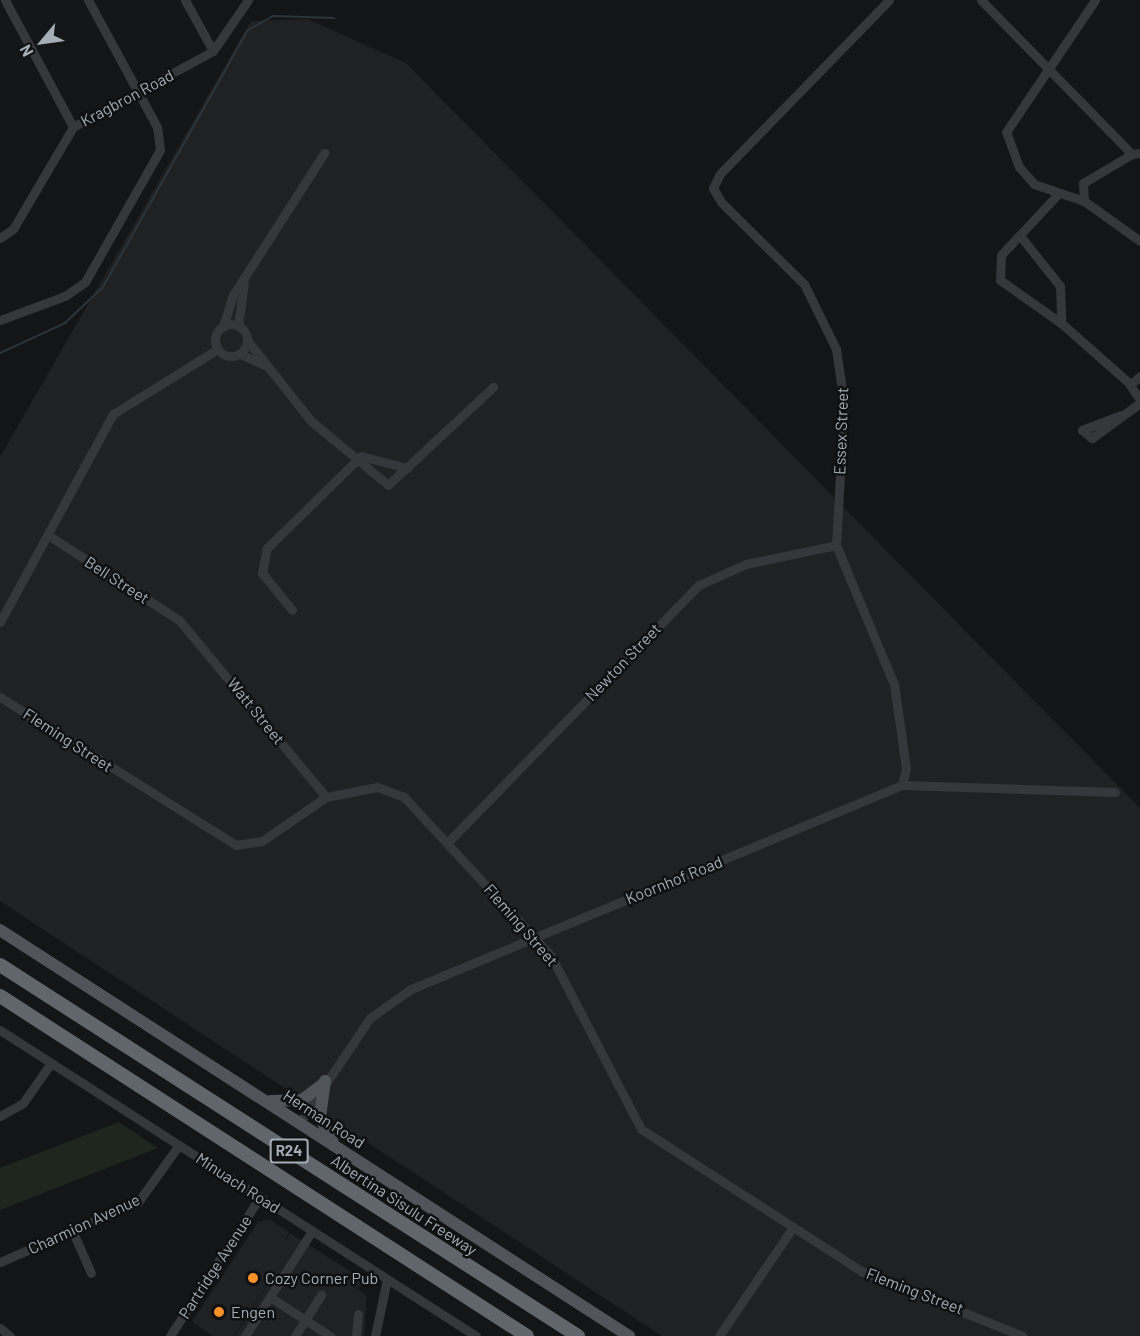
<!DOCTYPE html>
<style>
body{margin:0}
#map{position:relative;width:1140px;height:1336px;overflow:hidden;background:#141516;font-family:Barlow,sans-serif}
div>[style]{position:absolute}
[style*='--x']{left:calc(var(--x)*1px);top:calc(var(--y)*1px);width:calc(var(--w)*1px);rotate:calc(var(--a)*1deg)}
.built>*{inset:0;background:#202123}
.green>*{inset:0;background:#1e261e}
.stream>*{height:2px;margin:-1px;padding:0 1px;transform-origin:1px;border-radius:1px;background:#2a363b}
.minor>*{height:9px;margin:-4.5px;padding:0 4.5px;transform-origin:4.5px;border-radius:4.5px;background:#35373b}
.minor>.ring{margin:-4.5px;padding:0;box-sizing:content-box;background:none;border:9px solid #35373b;border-radius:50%}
.major>*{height:12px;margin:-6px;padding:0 6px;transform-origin:6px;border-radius:6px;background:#51555b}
.highway>*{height:14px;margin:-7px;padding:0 7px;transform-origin:7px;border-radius:7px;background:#61666d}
.dots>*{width:16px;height:16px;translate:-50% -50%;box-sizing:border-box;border:3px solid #0f1011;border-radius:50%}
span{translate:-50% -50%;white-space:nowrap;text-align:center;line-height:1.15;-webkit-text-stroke:5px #0f1011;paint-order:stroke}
.shield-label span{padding:2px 4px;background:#0f1011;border:2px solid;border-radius:4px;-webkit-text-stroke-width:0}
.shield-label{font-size:15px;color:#a5aeb7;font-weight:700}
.street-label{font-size:16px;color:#a5aeb7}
.poi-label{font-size:16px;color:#a5aeb7}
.left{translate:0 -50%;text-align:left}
.north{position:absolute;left:12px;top:12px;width:60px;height:60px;-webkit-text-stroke:4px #0f1011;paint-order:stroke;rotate:241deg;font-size:16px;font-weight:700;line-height:24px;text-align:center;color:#a5aeb7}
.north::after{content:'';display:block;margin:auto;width:21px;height:27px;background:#a5aeb7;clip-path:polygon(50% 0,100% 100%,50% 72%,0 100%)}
</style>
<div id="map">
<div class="built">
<i style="clip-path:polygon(307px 19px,406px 63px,1140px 808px,1140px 1336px,662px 1336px,0 901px,0 457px,251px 21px)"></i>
<i style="clip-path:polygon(269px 1219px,289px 1232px,284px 1243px,290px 1233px,364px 1280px,358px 1289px,367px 1296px,364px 1336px,235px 1336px,282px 1261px,234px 1336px,213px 1336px,192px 1322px,258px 1222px)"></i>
</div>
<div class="green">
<i style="clip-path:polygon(119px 1122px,158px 1148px,0 1210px,0 1168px)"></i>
</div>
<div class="stream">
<i style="--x:0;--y:353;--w:72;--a:-24.8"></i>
<i style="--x:65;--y:323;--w:52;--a:-43.5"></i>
<i style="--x:103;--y:287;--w:295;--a:-60.6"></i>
<i style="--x:248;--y:30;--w:29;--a:-29"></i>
<i style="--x:273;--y:16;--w:61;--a:1.9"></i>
</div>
<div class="minor">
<i style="--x:5;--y:0;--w:144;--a:61.8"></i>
<i style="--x:185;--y:0;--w:58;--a:61.2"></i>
<i style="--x:889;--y:0;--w:243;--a:134.2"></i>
<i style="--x:720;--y:174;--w:16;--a:117"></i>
<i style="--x:713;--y:188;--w:16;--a:60"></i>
<i style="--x:721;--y:202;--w:117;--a:44.7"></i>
<i style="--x:804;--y:284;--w:72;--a:63.8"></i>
<i style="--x:836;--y:349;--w:55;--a:81.6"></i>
<i style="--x:844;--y:403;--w:142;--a:93.2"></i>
<i style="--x:836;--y:545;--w:151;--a:67.4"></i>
<i style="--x:894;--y:684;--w:85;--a:81.9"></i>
<i style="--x:906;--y:768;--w:17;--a:103"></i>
<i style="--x:981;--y:0;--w:216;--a:45.6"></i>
<i style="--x:1132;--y:154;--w:8;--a:-7"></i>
<i style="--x:1132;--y:154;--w:57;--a:149.4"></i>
<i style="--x:1083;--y:183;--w:18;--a:87"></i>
<i style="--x:1084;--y:201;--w:69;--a:35.5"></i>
<i style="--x:1059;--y:193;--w:85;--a:133.1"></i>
<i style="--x:1001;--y:255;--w:25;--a:92"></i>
<i style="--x:1000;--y:280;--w:75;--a:35.2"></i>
<i style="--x:1061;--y:323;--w:89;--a:41.4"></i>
<i style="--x:1128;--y:382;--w:22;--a:56"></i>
<i style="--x:1084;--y:201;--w:53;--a:-161.2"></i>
<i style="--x:1034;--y:184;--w:23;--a:-131"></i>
<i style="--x:1019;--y:167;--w:37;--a:-110"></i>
<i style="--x:1006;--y:132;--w:159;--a:-56"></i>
<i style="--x:1021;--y:237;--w:63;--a:51.5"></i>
<i style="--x:1060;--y:286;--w:37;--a:88"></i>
<i style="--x:0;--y:238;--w:16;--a:-35"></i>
<i style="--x:13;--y:229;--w:118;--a:-59.5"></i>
<i style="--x:73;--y:127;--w:159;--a:-28.5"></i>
<i style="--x:213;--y:51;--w:62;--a:-55.5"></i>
<i style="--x:0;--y:320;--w:69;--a:-20.3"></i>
<i style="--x:65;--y:296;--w:24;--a:-35"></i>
<i style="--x:85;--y:282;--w:152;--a:-60.4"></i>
<i style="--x:160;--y:150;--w:23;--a:-97"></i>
<i style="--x:157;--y:127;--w:145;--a:-118.5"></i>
<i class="ring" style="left:215px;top:324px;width:23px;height:23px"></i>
<i style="--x:238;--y:326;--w:43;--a:-82.1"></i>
<i style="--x:223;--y:327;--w:34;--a:-73"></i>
<i style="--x:233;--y:295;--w:169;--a:-57.3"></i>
<i style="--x:247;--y:340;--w:103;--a:51.7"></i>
<i style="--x:311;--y:421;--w:100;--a:39.7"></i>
<i style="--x:388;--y:485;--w:144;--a:-43"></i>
<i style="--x:240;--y:354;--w:30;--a:24"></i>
<i style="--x:1130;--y:385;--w:13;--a:-42"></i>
<i style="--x:1121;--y:415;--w:42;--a:159"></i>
<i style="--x:1082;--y:430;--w:13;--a:39"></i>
<i style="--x:1092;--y:438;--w:59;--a:-36.1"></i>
<i style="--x:48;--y:535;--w:156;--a:33"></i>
<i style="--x:179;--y:620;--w:230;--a:50.3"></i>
<i style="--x:292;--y:610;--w:48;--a:-129"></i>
<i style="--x:262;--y:573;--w:25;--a:-79"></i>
<i style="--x:267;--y:548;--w:132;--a:-44.4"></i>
<i style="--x:361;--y:456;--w:48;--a:14.6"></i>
<i style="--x:0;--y:622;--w:237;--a:-61.5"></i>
<i style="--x:113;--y:414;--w:123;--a:-31.8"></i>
<i style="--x:0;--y:697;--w:279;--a:32.1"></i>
<i style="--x:236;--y:845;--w:26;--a:-9"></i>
<i style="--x:262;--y:841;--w:78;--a:-34.5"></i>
<i style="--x:326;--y:797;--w:52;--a:-11.1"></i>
<i style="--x:377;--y:787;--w:29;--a:20"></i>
<i style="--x:404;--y:797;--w:217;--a:47.2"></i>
<i style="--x:551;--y:956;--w:195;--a:62.5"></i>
<i style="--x:641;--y:1129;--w:264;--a:32.8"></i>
<i style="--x:863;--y:1272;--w:172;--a:21.8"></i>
<i style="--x:447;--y:843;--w:361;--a:-45.7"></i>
<i style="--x:699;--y:585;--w:51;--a:-24.1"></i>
<i style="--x:746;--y:564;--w:92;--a:-11.9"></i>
<i style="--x:0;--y:1030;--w:566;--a:32.74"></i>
<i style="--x:0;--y:1116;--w:26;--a:-29"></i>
<i style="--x:23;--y:1103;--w:49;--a:-55"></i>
<i style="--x:300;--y:1122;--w:125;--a:-56.1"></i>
<i style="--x:370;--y:1018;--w:50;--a:-35.3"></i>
<i style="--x:411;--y:989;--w:532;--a:-22.56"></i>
<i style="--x:902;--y:785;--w:213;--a:1.9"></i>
<i style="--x:72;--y:1230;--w:47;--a:66.2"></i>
<i style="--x:0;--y:1262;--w:150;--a:-23.5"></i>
<i style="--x:138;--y:1202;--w:70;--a:-54.3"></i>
<i style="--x:270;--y:1297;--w:72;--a:33"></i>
<i style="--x:0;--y:1328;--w:13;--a:39"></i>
<i style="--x:170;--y:1336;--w:166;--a:-57.1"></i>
<i style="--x:245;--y:1336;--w:125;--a:-57.5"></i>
<i style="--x:295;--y:1336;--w:49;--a:-57.6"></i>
<i style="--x:356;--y:1336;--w:22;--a:-85"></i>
<i style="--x:375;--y:1336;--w:58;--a:-78.1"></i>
<i style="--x:719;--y:1336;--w:132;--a:-55.8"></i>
</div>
<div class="major">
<i style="--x:0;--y:930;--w:749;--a:32.84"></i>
<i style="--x:325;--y:1081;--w:36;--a:98"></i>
<i style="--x:320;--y:1117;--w:28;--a:63"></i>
<i style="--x:271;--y:1101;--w:31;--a:-2"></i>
<i style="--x:302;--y:1100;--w:26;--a:-37"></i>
</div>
<div class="highway">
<i style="--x:0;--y:965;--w:687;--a:32.7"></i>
<i style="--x:0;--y:996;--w:627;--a:32.83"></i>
</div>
<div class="dots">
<i style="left:253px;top:1278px;background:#f99229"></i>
<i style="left:219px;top:1312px;background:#f99229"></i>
</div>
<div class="shield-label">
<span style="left:289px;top:1151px">R24</span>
</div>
<div class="street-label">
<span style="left:127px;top:98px;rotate:-28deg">Kragbron Road</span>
<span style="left:841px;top:431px;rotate:-88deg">Essex Street</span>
<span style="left:117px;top:580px;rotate:33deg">Bell Street</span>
<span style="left:623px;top:662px;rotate:-46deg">Newton Street</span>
<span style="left:256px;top:711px;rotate:51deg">Watt Street</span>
<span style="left:68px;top:740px;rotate:33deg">Fleming Street</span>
<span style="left:674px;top:880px;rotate:-22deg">Koornhof Road</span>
<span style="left:521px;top:925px;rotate:49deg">Fleming Street</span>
<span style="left:324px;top:1119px;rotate:33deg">Herman Road</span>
<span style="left:238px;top:1183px;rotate:33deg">Minuach Road</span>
<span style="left:404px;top:1205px;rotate:33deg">Albertina Sisulu Freeway</span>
<span style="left:84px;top:1224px;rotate:-25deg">Charmion Avenue</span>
<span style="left:215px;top:1267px;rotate:-57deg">Partridge Avenue</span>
<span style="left:915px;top:1291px;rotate:21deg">Fleming Street</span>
</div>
<div class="poi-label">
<span class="left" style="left:265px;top:1278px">Cozy Corner Pub</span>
<span class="left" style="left:231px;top:1312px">Engen</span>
</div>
<div class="north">N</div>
</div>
